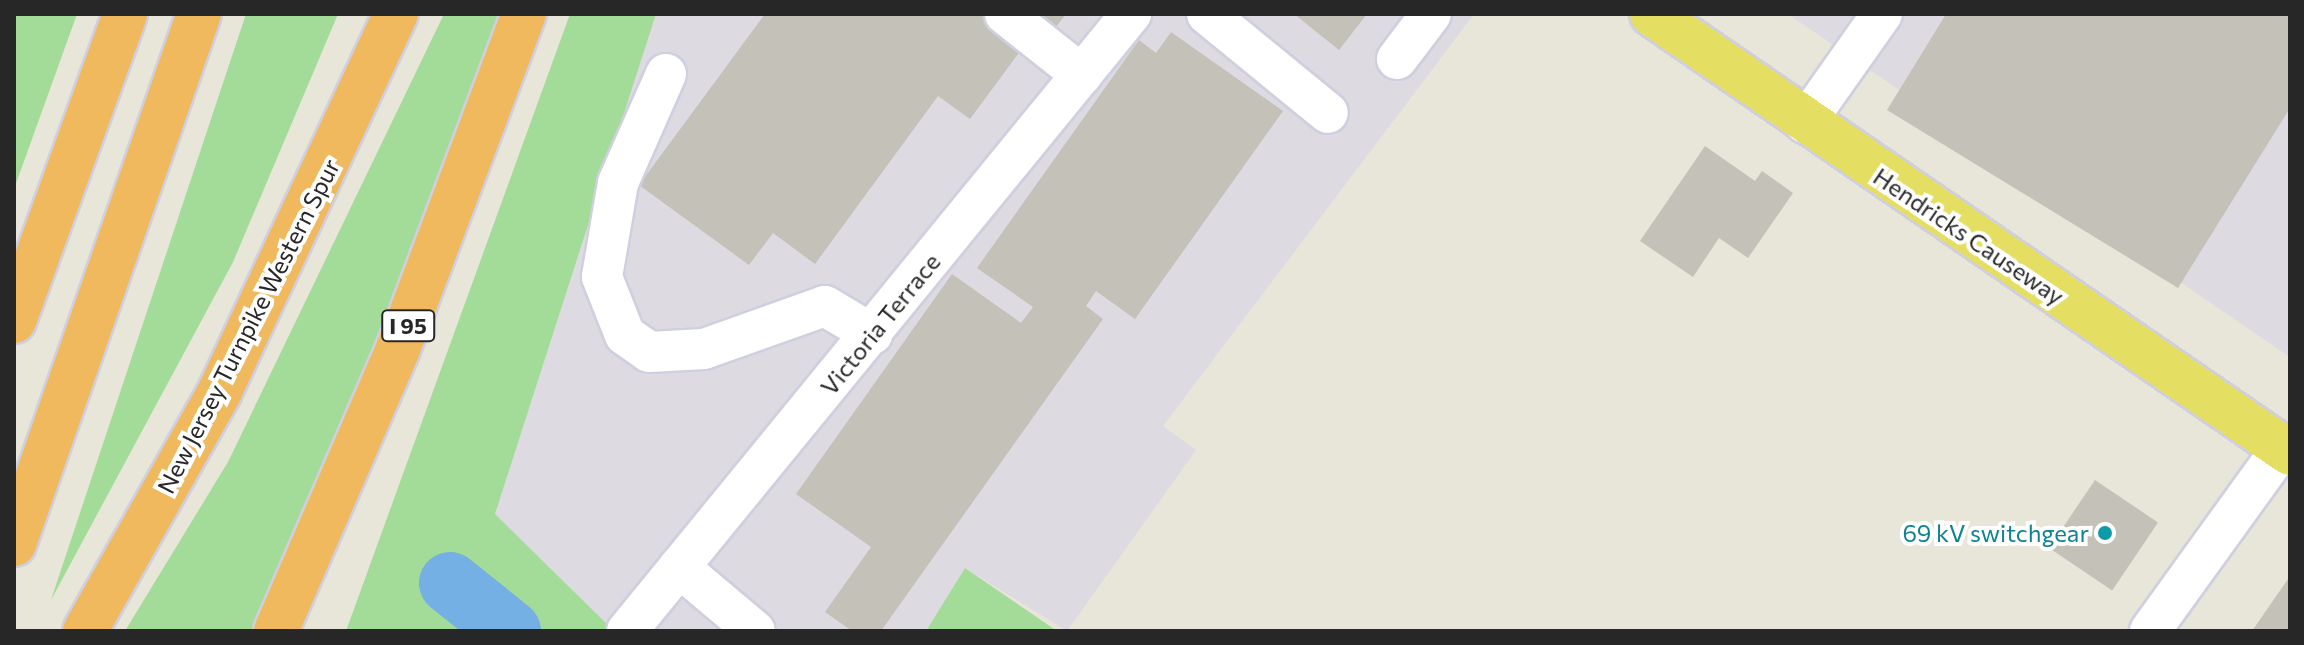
<!DOCTYPE html>
<style>
body{margin:0}
#map{position:relative;width:2304px;height:645px;overflow:hidden;background:#e8e5d9;font-family:Commissioner,sans-serif}
div>[style]{position:absolute}
[style*='--x']{left:calc(var(--x)*1px);top:calc(var(--y)*1px);width:calc(var(--w)*1px);rotate:calc(var(--a)*1deg)}
.industrial>*{inset:0;background:#dddae1}
.green>*{inset:0;background:#a3db99}
.river>*{height:62px;margin:-31px;padding:0 31px;transform-origin:31px;border-radius:31px;background:#74b0e3}
.building>*{inset:0;background:#c4c1b9;transform-origin:0 0}
.roads{filter:drop-shadow(2px 0 #cfcfdf) drop-shadow(-2px 0 #cfcfdf) drop-shadow(0 2px #cfcfdf) drop-shadow(0 -2px #cfcfdf)}
.minor>*{height:40px;margin:-20px;padding:0 20px;transform-origin:20px;border-radius:20px;background:#fff}
.major>*{height:44px;margin:-22px;padding:0 22px;transform-origin:22px;border-radius:22px;background:#e4df63}
.highway>*{height:44px;margin:-22px;padding:0 22px;transform-origin:22px;border-radius:22px;background:#f0b95d}
.dots>*{width:22px;height:22px;translate:-50% -50%;box-sizing:border-box;border:4px solid #fff;border-radius:50%}
span{translate:-50% -50%;white-space:nowrap;text-align:center;line-height:1.15;-webkit-text-stroke:8px #fff;paint-order:stroke}
.shield-label span{padding:2px 6px;background:#fff;border:2px solid;border-radius:6px;-webkit-text-stroke-width:0}
.shield-label{font-size:22px;color:#272727;font-weight:700}
.street-label{font-size:24px;color:#272727}
.culture-label{font-size:24px;color:#0d838f}
.right{translate:-100% -50%;text-align:right}
.frame{position:absolute;inset:0;border:16px solid #272727;pointer-events:none}
</style>
<div id="map">
<div class="industrial">
<i style="clip-path:polygon(656px 14px,1474px 14px,1163px 426px,1196px 450px,1067px 631px,965px 568px,926px 631px,614px 631px,495px 514px)"></i>
<i style="clip-path:polygon(1788px 14px,2290px 14px,2290px 357px)"></i>
</div>
<div class="green">
<i style="clip-path:polygon(16px 14px,77px 14px,14px 189px,14px 21px)"></i>
<i style="clip-path:polygon(246px 14px,338px 14px,233px 262px,51px 600px)"></i>
<i style="clip-path:polygon(444px 14px,524px 14px,283px 571px,251px 631px,125px 631px,228px 462px)"></i>
<i style="clip-path:polygon(570px 14px,656px 14px,495px 514px,614px 631px,346px 631px)"></i>
<i style="clip-path:polygon(965px 568px,1057px 631px,926px 631px)"></i>
</div>
<div class="river">
<i style="--x:450;--y:583;--w:77;--a:38.7"></i>
</div>
<div class="building">
<i style="clip-path:polygon(765px 14px,994px 14px,1029px 39px,970px 119px,938px 96px,815px 264px,773px 233px,749px 265px,639px 185px)"></i>
<i style="clip-path:polygon(1037px 14px,1066px 14px,1055px 28px)"></i>
<i style="clip-path:polygon(1294px 14px,1367px 14px,1339px 50px)"></i>
<i style="clip-path:polygon(1946px 14px,2290px 14px,2290px 108px,2178px 288px,1887px 110px)"></i>
<i style="clip-path:polygon(1171px 32px,1283px 111px,1135px 319px,1096px 291px,1086px 306px,1103px 319px,881px 631px,852px 631px,825px 612px,871px 547px,796px 494px,952px 274px,1021px 323px,1033px 307px,977px 268px,1139px 40px,1156px 53px)"></i>
<i style="clip-path:polygon(1705px 146px,1755px 181px,1762px 171px,1793px 193px,1748px 258px,1719px 238px,1693px 277px,1640px 241px)"></i>
<i style="left:2095px;top:480px;width:76px;height:82px;rotate:34deg"></i>
<i style="clip-path:polygon(2290px 576px,2290px 631px,2252px 631px)"></i>
</div>
<div class="roads">
<div class="minor">
<i style="--x:1005;--y:14;--w:98;--a:38.4"></i>
<i style="--x:1207;--y:14;--w:156;--a:39.3"></i>
<i style="--x:1397;--y:59;--w:56;--a:-52.9"></i>
<i style="--x:666;--y:74;--w:119;--a:113.8"></i>
<i style="--x:618;--y:183;--w:95;--a:99.7"></i>
<i style="--x:602;--y:277;--w:62;--a:68.4"></i>
<i style="--x:625;--y:335;--w:29;--a:35"></i>
<i style="--x:649;--y:352;--w:55;--a:-3.1"></i>
<i style="--x:704;--y:349;--w:128;--a:-19.6"></i>
<i style="--x:825;--y:306;--w:55;--a:30.8"></i>
<i style="--x:1805;--y:123;--w:133;--a:-54.8"></i>
<i style="--x:679;--y:567;--w:99;--a:40.1"></i>
<i style="--x:627;--y:631;--w:797;--a:-50.76"></i>
<i style="--x:2150;--y:631;--w:226;--a:-54.2"></i>
</div>
<div class="major">
<i style="--x:1652;--y:14;--w:774;--a:34.53"></i>
</div>
<div class="highway">
<i style="--x:14;--y:321;--w:326;--a:-70.1"></i>
<i style="--x:14;--y:544;--w:561;--a:-70.76"></i>
<i style="--x:85;--y:631;--w:275;--a:-60.6"></i>
<i style="--x:220;--y:391;--w:416;--a:-65"></i>
<i style="--x:276;--y:631;--w:307;--a:-66.6"></i>
<i style="--x:398;--y:349;--w:358;--a:-69.4"></i>
</div>
</div>
<div class="dots">
<i style="left:2105px;top:533px;background:#0f9aa8"></i>
</div>
<div class="shield-label">
<span style="left:408px;top:326px">I 95</span>
</div>
<div class="street-label">
<span style="left:1969px;top:236px;rotate:34deg">Hendricks Causeway</span>
<span style="left:880px;top:324px;rotate:-51deg">Victoria Terrace</span>
<span style="left:248px;top:326px;rotate:-63deg">New Jersey Turnpike Western Spur</span>
</div>
<div class="culture-label">
<span class="right" style="left:2089px;top:533px">69 kV switchgear</span>
</div>
<div class="frame"></div>
</div>
